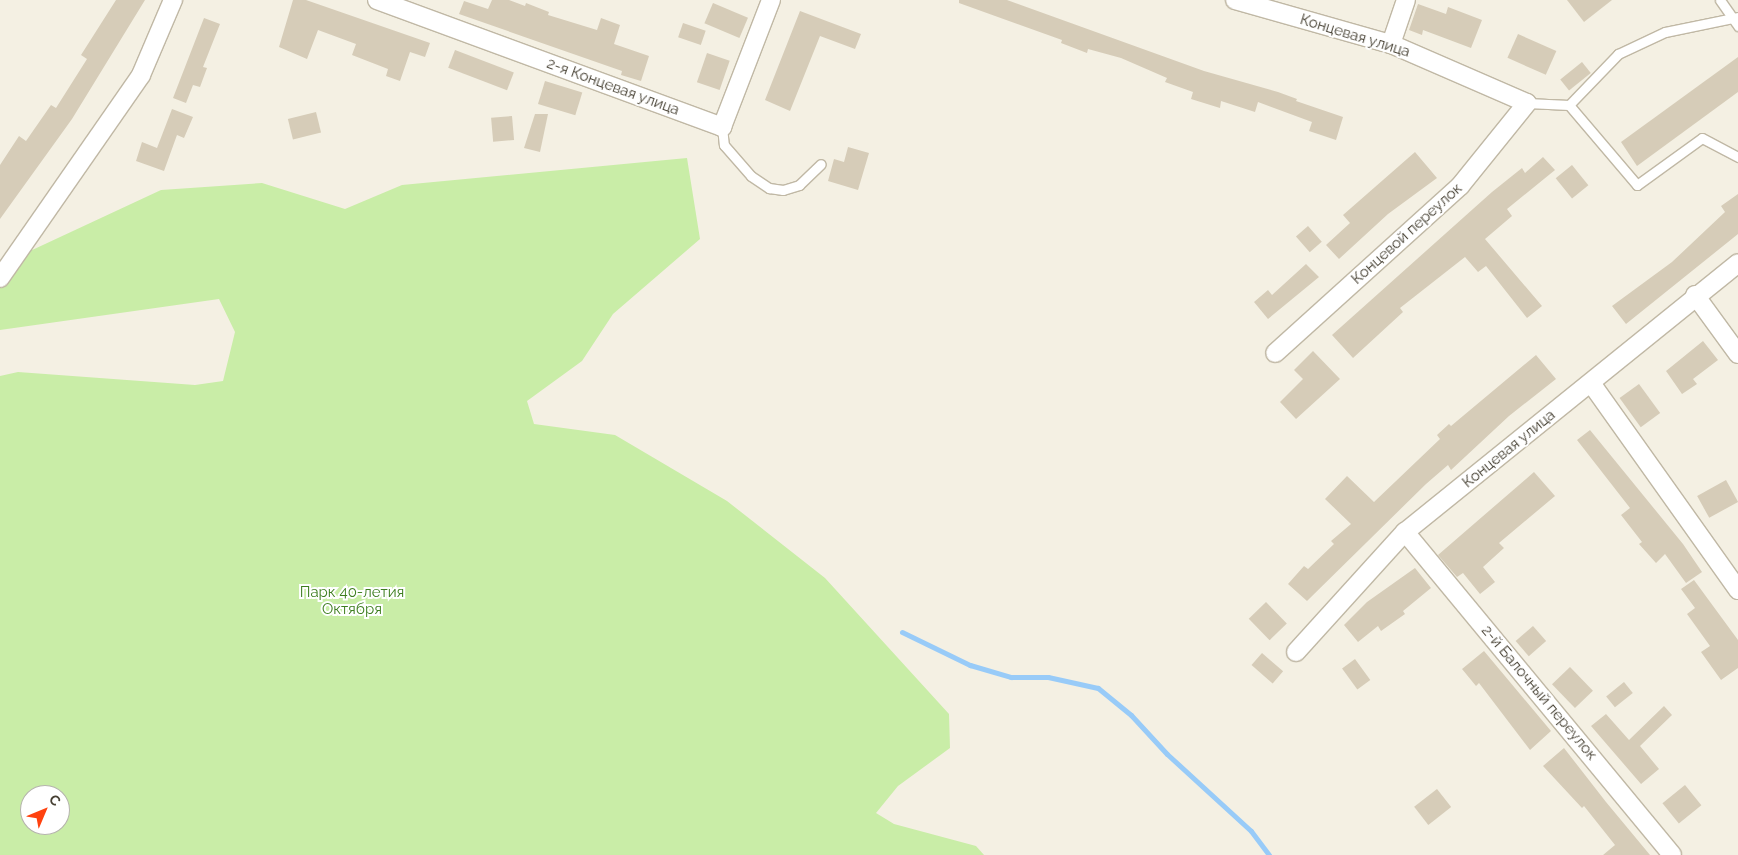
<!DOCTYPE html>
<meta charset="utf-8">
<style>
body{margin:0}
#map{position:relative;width:1738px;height:855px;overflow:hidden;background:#f4f0e3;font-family:Raleway,sans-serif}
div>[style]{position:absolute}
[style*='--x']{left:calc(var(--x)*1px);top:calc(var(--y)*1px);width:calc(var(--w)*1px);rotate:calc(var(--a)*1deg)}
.green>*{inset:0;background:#c9eda7}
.stream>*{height:5px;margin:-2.5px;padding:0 2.5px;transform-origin:2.5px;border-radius:2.5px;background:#98cbf8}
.building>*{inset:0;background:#d6ccb8;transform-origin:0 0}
.roads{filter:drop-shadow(1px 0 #c0b8a5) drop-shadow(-1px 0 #c0b8a5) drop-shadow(0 1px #c0b8a5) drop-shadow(0 -1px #c0b8a5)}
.lane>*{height:9px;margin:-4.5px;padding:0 4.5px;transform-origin:4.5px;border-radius:4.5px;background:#fff}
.street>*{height:18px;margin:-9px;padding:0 9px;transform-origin:9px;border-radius:9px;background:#fff}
span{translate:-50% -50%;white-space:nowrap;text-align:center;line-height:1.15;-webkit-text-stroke:4px #fff;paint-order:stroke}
.street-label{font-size:15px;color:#464033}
.park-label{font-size:15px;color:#3e7e20}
.north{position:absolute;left:20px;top:785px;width:50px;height:50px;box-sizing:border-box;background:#fff;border:1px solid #b5b3ad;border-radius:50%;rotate:45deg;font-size:14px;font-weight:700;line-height:20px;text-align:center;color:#464033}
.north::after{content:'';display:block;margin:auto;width:18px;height:22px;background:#ff420f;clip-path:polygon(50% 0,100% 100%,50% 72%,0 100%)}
</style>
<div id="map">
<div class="green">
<i style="clip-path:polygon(evenodd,687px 158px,700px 239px,613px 314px,582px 361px,527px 401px,534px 424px,615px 435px,727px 501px,825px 578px,949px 714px,950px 748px,898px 786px,876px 813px,894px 824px,976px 846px,984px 855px,0 855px,0 376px,18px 372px,195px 385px,223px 381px,235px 332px,219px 299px,0 330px,0 265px,161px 190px,262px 183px,345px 209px,402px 185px,687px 158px,30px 795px,60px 795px,60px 825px,30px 825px,30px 795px)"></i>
</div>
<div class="stream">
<i style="--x:902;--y:632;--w:76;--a:25.9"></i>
<i style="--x:970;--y:665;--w:43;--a:16.3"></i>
<i style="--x:1011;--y:677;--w:37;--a:0"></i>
<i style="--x:1048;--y:677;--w:51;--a:12.4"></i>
<i style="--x:1098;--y:688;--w:43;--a:39.3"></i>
<i style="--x:1131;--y:715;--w:53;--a:47.3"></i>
<i style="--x:1167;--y:754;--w:114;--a:42.5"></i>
<i style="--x:1251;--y:831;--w:30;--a:53"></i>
</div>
<div class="building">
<i style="clip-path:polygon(116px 0,145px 0,72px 119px,0 219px,0 165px,19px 136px,26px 141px,51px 105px,56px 108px,87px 59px,81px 55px)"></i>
<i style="clip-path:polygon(293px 0,306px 0,430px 43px,425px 57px,410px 52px,400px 81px,386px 76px,388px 69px,352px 55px,356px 44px,318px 30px,307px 59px,279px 47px)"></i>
<i style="clip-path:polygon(492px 0,509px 0,525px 6px,526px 3px,549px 12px,548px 15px,597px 30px,601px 18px,620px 25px,614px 44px,649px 56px,641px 81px,621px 75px,622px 71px,459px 14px,464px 1px,488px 9px)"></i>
<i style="clip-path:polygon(959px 0,1007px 0,1204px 71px,1278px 92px,1297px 99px,1296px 101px,1343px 117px,1336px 140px,1309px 131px,1312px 122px,1258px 102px,1255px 112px,1221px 101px,1220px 108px,1191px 99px,1193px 92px,1165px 82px,1167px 78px,1121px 58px,1088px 49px,1087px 53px,1061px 43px,1062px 40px,959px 3px)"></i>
<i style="clip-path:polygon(1567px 0,1612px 0,1584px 22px)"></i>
<i style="left:713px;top:3px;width:38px;height:22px;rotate:23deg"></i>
<i style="clip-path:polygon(1418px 4px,1446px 14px,1448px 7px,1482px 20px,1471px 48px,1423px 30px,1422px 35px,1409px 30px)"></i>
<i style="clip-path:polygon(800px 11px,861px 34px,855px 49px,820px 36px,790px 111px,765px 100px)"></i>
<i style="clip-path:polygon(204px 18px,220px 24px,203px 67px,207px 68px,200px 87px,193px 85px,186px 103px,173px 98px)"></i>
<i style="left:683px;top:23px;width:24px;height:15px;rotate:19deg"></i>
<i style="left:1518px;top:34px;width:42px;height:26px;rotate:24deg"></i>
<i style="left:455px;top:50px;width:63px;height:19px;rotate:21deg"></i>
<i style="left:707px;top:53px;width:24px;height:31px;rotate:19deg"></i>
<i style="clip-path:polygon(1738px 57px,1738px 92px,1637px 166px,1621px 142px)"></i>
<i style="left:1582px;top:62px;width:14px;height:28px;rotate:51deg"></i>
<i style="left:545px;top:81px;width:39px;height:24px;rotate:17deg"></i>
<i style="clip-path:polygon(172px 109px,193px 117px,184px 138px,177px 135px,164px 171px,136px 161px,142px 142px,157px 148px)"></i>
<i style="left:316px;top:112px;width:21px;height:29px;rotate:76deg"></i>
<i style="clip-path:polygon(535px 114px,548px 114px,540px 152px,524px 148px)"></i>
<i style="left:512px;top:116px;width:24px;height:21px;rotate:85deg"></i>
<i style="clip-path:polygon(848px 147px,869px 153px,858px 190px,828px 181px,834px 159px,844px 162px)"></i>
<i style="clip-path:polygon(1415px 152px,1437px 178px,1388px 214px,1339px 259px,1326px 245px,1350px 223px,1343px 215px)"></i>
<i style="clip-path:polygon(1543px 157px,1555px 170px,1507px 209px,1512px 216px,1485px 239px,1542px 306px,1527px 318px,1486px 266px,1478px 272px,1465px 257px,1400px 308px,1403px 312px,1353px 358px,1332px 335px,1492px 192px,1522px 168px,1525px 173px)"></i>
<i style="left:1572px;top:165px;width:26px;height:21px;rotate:51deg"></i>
<i style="clip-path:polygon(1738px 194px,1738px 234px,1626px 324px,1612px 306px,1672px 262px,1725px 212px,1721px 206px)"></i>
<i style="left:1308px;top:226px;width:21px;height:16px;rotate:49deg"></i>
<i style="clip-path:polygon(1306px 264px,1319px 277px,1268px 319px,1254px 302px,1268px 290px,1272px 295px)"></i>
<i style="clip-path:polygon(1703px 341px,1718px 360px,1693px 379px,1697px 384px,1682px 394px,1666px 371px)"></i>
<i style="clip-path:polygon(1313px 351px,1340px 379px,1296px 419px,1280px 402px,1303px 379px,1294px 370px)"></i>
<i style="clip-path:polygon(1536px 355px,1556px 379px,1509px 416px,1451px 470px,1448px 465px,1426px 484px,1307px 601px,1288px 584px,1304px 566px,1308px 569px,1334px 544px,1331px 541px,1351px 524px,1325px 499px,1347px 476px,1374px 502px,1440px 439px,1437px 435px,1449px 424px,1451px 426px)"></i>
<i style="left:1639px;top:384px;width:36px;height:24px;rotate:54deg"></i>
<i style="clip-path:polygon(1590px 430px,1683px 544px,1702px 572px,1686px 583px,1665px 554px,1656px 563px,1639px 544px,1642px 542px,1621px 515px,1630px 508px,1577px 440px)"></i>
<i style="clip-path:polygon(1534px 472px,1555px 496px,1499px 543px,1504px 548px,1483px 567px,1495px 582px,1480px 594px,1463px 573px,1457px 577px,1438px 555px)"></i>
<i style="left:1726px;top:480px;width:25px;height:33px;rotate:61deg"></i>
<i style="clip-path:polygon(1415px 568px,1431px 588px,1403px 611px,1405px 614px,1381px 631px,1378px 626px,1358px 642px,1344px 625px,1367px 602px)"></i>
<i style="clip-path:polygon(1694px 580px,1738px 640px,1738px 668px,1721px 680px,1701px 652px,1710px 646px,1687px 614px,1695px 608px,1681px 589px)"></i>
<i style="left:1266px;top:602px;width:30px;height:24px;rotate:46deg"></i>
<i style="left:1533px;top:626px;width:20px;height:23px;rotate:49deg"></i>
<i style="clip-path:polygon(1484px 651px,1551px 731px,1530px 750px,1479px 683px,1476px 686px,1462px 669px)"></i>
<i style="left:1262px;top:653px;width:28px;height:16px;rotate:41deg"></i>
<i style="left:1355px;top:659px;width:26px;height:16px;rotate:54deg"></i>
<i style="left:1570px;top:667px;width:33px;height:25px;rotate:46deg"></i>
<i style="left:1624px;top:682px;width:14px;height:23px;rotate:51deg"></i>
<i style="clip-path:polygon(1664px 706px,1672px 715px,1640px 746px,1659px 769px,1641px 784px,1591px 726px,1606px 714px,1629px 740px)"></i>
<i style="clip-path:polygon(1564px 748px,1606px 802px,1650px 855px,1603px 855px,1615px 845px,1584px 806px,1582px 808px,1543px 766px)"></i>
<i style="left:1685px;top:785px;width:26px;height:29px;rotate:51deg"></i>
<i style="left:1437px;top:789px;width:23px;height:29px;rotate:52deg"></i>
</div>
<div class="roads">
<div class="lane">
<i style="--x:1720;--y:0;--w:32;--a:55"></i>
<i style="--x:1527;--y:103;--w:42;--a:2.7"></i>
<i style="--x:1569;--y:105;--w:105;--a:49.6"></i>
<i style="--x:1637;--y:185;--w:80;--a:-35.9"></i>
<i style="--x:1702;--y:138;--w:41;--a:27.8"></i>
<i style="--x:1569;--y:105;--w:71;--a:-46.1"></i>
<i style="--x:1618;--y:54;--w:52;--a:-25.1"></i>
<i style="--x:1665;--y:32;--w:75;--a:-11.6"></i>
<i style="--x:722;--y:127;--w:18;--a:84"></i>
<i style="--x:724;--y:145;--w:41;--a:48.9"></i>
<i style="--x:751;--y:176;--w:22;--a:34"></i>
<i style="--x:769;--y:188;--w:14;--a:8"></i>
<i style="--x:783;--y:190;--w:17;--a:-17"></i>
<i style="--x:799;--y:185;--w:30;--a:-44"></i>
</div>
<div class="street">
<i style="--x:377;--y:0;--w:368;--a:20.2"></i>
<i style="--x:722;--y:127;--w:136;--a:-68.9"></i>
<i style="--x:1235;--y:0;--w:162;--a:15.8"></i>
<i style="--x:1391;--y:44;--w:148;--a:23.5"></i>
<i style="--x:1527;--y:103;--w:107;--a:128.9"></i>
<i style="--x:1460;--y:186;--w:249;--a:137.9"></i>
<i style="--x:1391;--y:44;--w:46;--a:-71.2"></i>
<i style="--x:0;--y:278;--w:247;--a:-55.2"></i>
<i style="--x:141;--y:75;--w:82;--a:-66.9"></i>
<i style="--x:1695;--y:295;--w:73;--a:53.9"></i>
<i style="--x:1591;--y:383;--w:254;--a:54.6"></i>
<i style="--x:1405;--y:532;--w:419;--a:50.4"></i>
<i style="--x:1296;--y:652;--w:162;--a:-47.8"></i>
<i style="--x:1405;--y:532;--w:428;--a:-38.9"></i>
</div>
</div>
<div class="street-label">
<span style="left:1355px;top:36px;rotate:17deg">Концевая улица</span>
<span style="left:613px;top:87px;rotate:20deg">2-я Концевая улица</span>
<span style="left:1407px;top:234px;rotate:-42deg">Концевой переулок</span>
<span style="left:1509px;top:449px;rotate:-39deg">Концевая улица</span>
<span style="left:1539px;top:693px;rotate:50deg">2-й Балочный переулок</span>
</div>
<div class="park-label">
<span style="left:352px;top:601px">Парк 40-летия<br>Октября</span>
</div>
<div class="north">С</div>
</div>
